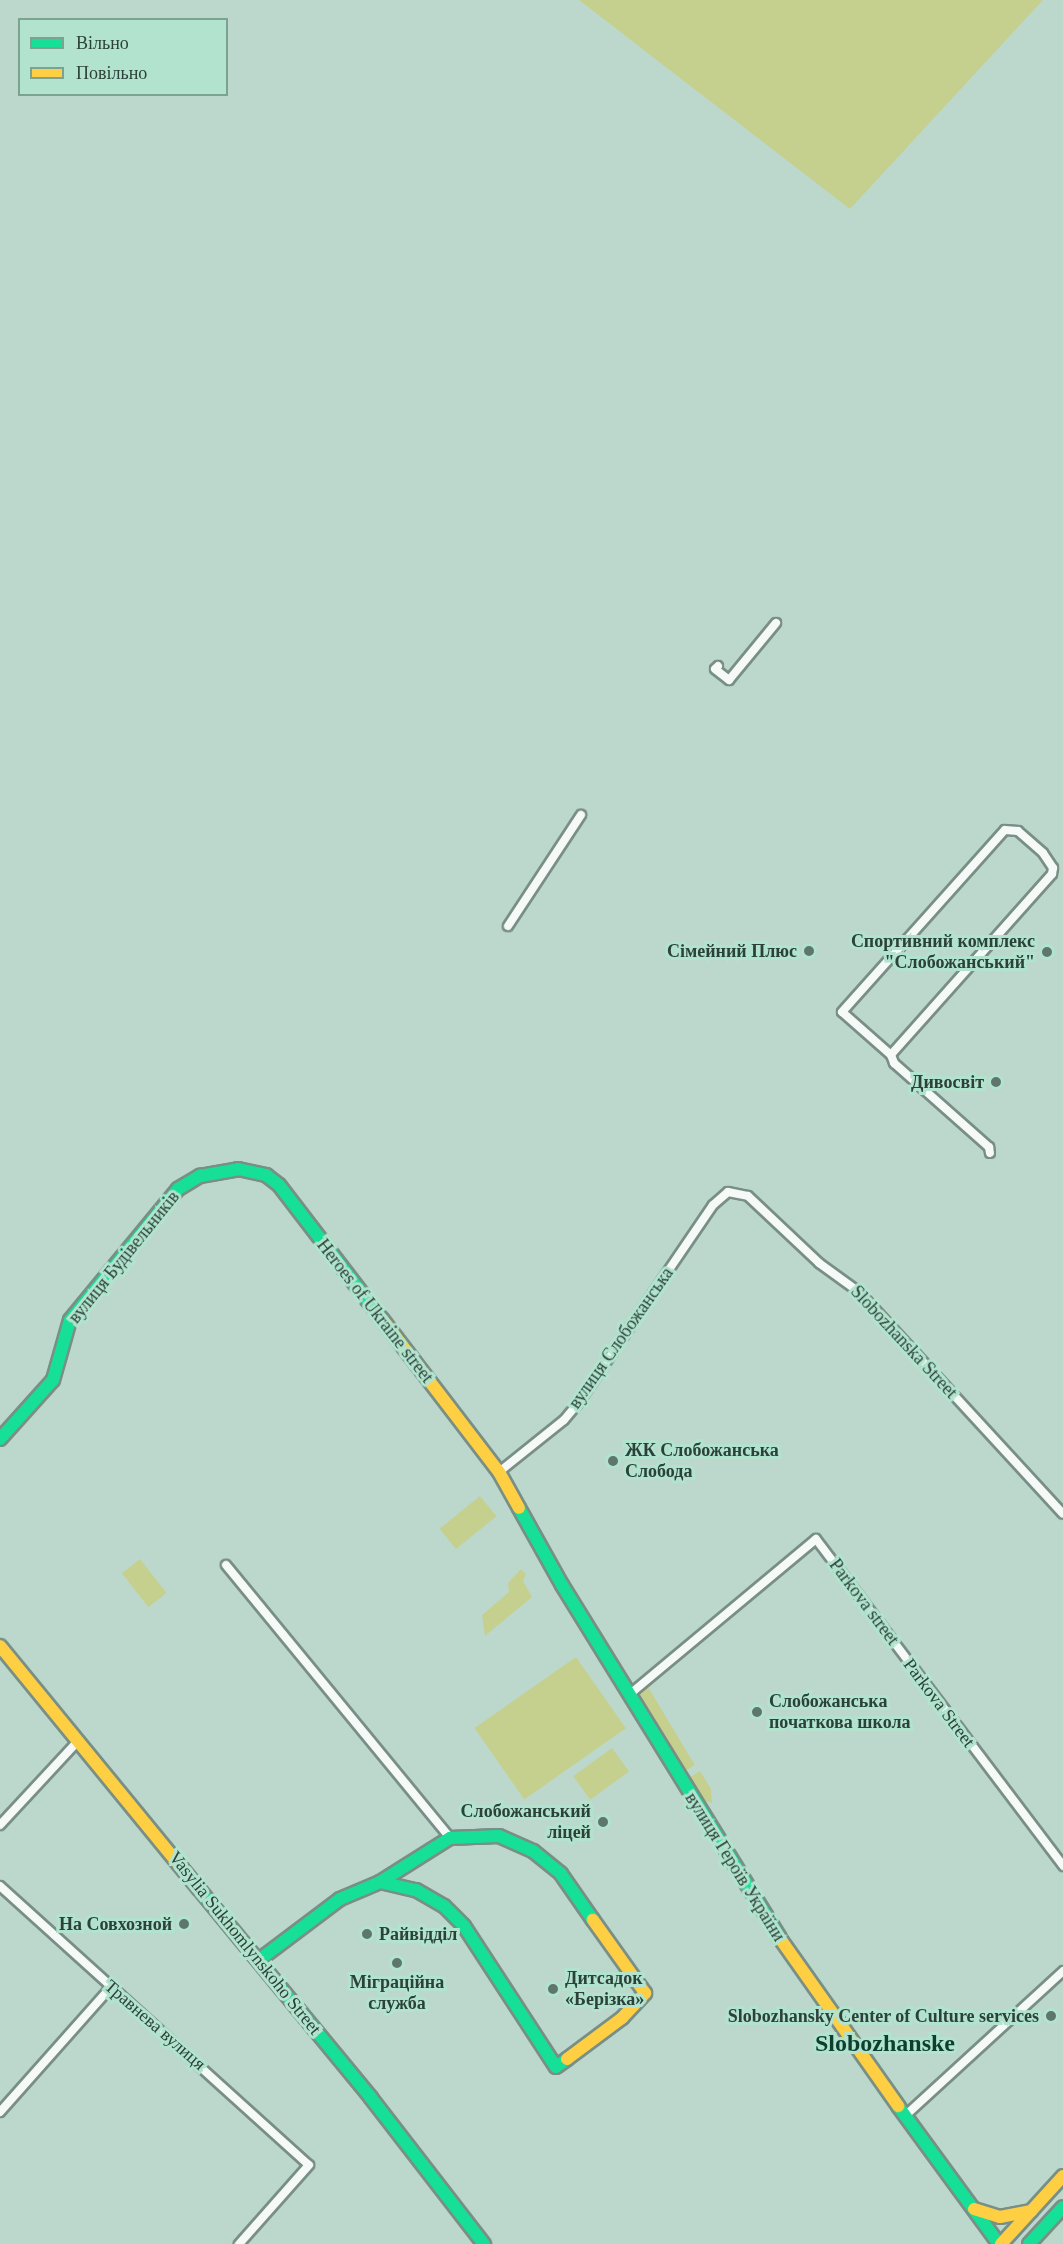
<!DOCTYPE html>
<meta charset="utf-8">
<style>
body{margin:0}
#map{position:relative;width:1063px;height:2244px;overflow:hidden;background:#bcd8cc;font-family:"Times New Roman",serif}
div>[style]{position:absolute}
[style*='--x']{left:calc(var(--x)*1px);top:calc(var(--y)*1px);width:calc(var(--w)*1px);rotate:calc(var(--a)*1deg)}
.green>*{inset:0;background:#c5d08f;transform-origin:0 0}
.roads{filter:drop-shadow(2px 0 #798f86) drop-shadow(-2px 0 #798f86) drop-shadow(0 2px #798f86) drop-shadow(0 -2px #798f86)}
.street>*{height:8px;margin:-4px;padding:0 4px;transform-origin:4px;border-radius:4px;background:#f5f9f7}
.fast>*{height:12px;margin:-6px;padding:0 6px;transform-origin:6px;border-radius:6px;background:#16e098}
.slow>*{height:12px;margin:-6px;padding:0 6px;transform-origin:6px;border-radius:6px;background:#ffcf43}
.dots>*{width:16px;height:16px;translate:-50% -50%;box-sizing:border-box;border:3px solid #b1e3ce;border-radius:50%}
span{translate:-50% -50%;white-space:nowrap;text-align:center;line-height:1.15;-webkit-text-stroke:6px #b1e3ce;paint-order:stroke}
.poi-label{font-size:18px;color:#2c4139;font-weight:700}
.right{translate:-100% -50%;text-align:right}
.left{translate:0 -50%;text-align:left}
.street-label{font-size:18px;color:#2c4139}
.district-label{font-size:24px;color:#0d3f2f;font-weight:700}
.legend{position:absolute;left:18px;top:18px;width:210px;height:78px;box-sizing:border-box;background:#b1e3ce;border:2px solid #7ca292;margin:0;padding:8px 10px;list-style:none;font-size:18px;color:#2c4139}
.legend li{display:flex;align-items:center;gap:12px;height:30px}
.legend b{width:30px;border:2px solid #7ca292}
</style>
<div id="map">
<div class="green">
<i style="clip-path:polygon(579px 0,1043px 0,850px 209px)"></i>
<i style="left:480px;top:1496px;width:26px;height:52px;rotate:51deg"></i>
<i style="left:140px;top:1559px;width:43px;height:23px;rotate:52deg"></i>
<i style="clip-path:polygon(521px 1569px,526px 1574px,523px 1581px,532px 1597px,485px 1636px,482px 1615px,509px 1592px,508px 1583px)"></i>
<i style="left:576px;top:1657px;width:87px;height:124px;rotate:55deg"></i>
<i style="left:648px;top:1687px;width:91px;height:14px;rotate:59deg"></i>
<i style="left:612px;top:1748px;width:29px;height:48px;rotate:54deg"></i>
<i style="clip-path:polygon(700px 1771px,711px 1789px,712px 1803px,697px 1799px,687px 1779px)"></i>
</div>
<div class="roads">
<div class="street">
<i style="--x:718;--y:666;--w:4;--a:135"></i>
<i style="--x:715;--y:669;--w:18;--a:38"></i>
<i style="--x:729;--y:680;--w:74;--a:-50.5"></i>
<i style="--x:508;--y:926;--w:133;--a:-56.7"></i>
<i style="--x:891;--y:1055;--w:65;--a:-138.7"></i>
<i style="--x:842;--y:1012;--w:244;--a:-48.2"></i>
<i style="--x:1005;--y:830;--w:13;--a:4"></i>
<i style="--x:1018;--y:831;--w:33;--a:41"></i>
<i style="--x:1043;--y:853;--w:18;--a:56"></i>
<i style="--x:1053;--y:868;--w:6;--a:99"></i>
<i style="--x:1052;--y:874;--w:242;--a:131.7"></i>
<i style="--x:891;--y:1055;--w:9;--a:69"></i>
<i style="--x:894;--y:1063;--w:127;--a:41.5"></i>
<i style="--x:989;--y:1147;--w:6;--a:81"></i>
<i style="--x:499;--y:1472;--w:83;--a:-38.7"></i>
<i style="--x:564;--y:1420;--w:23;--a:-50"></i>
<i style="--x:579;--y:1402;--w:238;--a:-55.8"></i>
<i style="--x:713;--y:1205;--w:20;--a:-41"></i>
<i style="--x:728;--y:1192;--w:20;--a:11"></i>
<i style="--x:748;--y:1196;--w:98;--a:43.3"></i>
<i style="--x:819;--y:1263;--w:49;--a:35.9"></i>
<i style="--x:859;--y:1292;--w:301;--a:47.4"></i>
<i style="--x:816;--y:1539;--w:410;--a:52.9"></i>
<i style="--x:226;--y:1565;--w:353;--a:50.6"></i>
<i style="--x:630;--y:1694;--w:242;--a:-39.8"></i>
<i style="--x:0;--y:1825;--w:115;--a:-47.1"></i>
<i style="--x:0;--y:1886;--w:416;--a:42.1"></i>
<i style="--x:309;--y:2165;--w:106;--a:131.5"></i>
<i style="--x:0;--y:2112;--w:167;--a:-48.4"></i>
<i style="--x:906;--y:2115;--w:213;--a:-42.5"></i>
</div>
<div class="fast">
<i style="--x:0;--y:1439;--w:79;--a:-48.1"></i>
<i style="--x:53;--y:1380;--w:62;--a:-74.2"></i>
<i style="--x:70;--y:1320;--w:170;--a:-50.5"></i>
<i style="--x:178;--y:1189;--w:26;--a:-31"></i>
<i style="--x:200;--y:1176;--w:39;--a:-10"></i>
<i style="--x:238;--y:1169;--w:29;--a:12"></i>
<i style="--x:266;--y:1175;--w:16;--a:38"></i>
<i style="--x:279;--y:1185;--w:169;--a:52.5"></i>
<i style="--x:519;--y:1508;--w:88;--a:60.8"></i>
<i style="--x:562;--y:1585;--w:414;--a:58.3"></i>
<i style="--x:380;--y:1882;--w:37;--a:13"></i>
<i style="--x:416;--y:1890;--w:32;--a:30"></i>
<i style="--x:444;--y:1906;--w:28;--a:45"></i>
<i style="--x:464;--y:1926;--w:168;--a:56.9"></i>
<i style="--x:556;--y:2067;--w:14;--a:-36"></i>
<i style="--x:199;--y:1889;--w:271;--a:50.5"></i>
<i style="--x:371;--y:2098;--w:185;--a:52.3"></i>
<i style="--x:259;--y:1960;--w:101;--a:-37"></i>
<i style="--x:340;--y:1899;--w:43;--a:-23"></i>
<i style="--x:380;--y:1882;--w:83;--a:-32.2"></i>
<i style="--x:450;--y:1838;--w:49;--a:-2.3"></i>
<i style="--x:499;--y:1836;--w:37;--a:24"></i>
<i style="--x:533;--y:1851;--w:36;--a:39"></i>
<i style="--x:561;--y:1874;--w:56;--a:55.2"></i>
<i style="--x:898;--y:2106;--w:171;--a:53.8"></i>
<i style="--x:1029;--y:2244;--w:50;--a:-47.4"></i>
</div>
<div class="slow">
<i style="--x:382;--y:1319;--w:193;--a:52.6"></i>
<i style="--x:499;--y:1472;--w:41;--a:60.9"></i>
<i style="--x:0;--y:1646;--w:314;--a:50.7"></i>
<i style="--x:779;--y:1937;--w:207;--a:54.8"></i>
<i style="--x:567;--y:2059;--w:69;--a:-36.7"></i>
<i style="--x:622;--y:2018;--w:34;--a:-47"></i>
<i style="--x:645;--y:1993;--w:90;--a:-125.5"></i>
<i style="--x:974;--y:2209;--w:27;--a:17"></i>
<i style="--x:1000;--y:2217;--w:32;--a:-11"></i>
<i style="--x:1001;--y:2244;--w:92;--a:-47.6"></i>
</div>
</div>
<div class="dots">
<i style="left:809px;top:951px;background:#5e766c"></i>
<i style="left:1047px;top:952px;background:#5e766c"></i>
<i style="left:996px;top:1082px;background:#5e766c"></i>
<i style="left:613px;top:1461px;background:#5e766c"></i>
<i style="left:757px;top:1712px;background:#5e766c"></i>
<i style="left:603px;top:1822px;background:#5e766c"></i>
<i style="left:184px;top:1924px;background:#5e766c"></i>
<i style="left:367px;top:1934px;background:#5e766c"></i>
<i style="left:397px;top:1963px;background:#5e766c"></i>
<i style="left:553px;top:1989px;background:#5e766c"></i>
<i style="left:1051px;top:2016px;background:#5e766c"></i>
</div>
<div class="poi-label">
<span class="right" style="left:1035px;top:952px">Спортивний комплекс<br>"Слобожанський"</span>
<span class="right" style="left:797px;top:951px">Сімейний Плюс</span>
<span class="right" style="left:984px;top:1082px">Дивосвіт</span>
<span class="left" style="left:625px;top:1461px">ЖК Слобожанська<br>Слобода</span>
<span class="left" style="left:769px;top:1712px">Cлобожанська<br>початкова школа</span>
<span class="right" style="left:591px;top:1822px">Слобожанський<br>ліцей</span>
<span class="right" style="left:172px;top:1924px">На Совхозной</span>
<span class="left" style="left:379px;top:1934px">Райвідділ</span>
<span class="left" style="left:565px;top:1989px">Дитсадок<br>«Берізка»</span>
<span style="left:397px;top:1993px">Міграційна<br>служба</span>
<span class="right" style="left:1039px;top:2016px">Slobozhansky Center of Culture services</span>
</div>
<div class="street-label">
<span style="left:124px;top:1257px;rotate:-51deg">вулиця Будівельників</span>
<span style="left:375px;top:1311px;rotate:52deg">Heroes of Ukraine street</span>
<span style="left:621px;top:1338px;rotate:-55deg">вулиця Слобожанська</span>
<span style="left:904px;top:1342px;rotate:47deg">Slobozhanska Street</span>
<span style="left:864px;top:1602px;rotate:53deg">Parkova street</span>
<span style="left:939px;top:1703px;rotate:53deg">Parkova Street</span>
<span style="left:735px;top:1867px;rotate:58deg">вулиця Героїв України</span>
<span style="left:245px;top:1943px;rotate:51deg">Vasylia Sukhomlynskoho Street</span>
<span style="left:155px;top:2025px;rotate:41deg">Травнева вулиця</span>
</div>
<div class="district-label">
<span style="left:885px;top:2044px">Slobozhanske</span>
</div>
<ul class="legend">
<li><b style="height:8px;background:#16e098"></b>Вільно</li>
<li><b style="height:8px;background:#ffcf43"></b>Повільно</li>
</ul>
</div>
